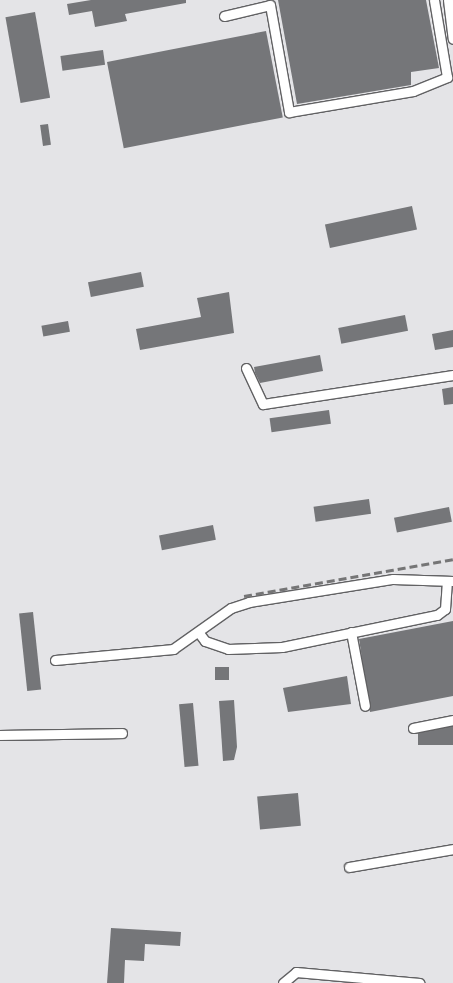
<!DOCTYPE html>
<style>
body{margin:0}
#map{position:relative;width:453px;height:983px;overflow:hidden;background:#e4e4e7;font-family:Raleway,sans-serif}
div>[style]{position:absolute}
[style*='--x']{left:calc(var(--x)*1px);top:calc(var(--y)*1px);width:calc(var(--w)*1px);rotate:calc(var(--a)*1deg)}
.building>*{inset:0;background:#757679;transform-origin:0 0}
.roads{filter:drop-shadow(1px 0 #616163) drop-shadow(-1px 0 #616163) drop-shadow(0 1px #616163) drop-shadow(0 -1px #616163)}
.minor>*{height:9px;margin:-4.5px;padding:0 4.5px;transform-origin:4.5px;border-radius:4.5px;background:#fff}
.rail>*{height:2.5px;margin-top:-1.25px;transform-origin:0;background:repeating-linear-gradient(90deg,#757576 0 8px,transparent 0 12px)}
span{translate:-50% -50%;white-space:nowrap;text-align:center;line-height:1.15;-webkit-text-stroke:4px #fff;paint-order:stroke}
</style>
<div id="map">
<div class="building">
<i style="clip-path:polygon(91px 0,186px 0,186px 3px,125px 14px,127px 21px,95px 27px,92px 11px,69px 15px,67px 4px)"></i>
<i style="clip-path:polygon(278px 0,426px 0,439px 68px,411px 72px,411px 85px,297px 104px)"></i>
<i style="left:35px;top:12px;width:87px;height:30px;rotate:80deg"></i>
<i style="left:266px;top:31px;width:88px;height:162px;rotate:79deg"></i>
<i style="left:103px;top:50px;width:15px;height:43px;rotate:82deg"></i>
<i style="left:48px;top:124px;width:21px;height:8px;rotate:82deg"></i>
<i style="left:412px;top:206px;width:24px;height:89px;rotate:78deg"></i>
<i style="left:141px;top:272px;width:15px;height:54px;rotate:79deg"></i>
<i style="clip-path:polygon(229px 292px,234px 333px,140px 350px,136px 329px,201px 317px,197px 298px)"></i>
<i style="left:405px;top:315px;width:16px;height:68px;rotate:79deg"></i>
<i style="left:68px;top:321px;width:11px;height:27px;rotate:80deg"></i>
<i style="clip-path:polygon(453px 330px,453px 347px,435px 350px,432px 334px)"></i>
<i style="clip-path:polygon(320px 355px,323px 371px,260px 383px,255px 373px,254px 367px)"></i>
<i style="clip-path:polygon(453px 387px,453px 404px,444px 405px,442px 389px)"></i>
<i style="left:329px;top:410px;width:14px;height:60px;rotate:82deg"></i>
<i style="left:369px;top:499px;width:15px;height:56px;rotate:82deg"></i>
<i style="left:449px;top:507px;width:15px;height:56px;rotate:79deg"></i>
<i style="left:213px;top:525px;width:15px;height:55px;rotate:79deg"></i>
<i style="left:33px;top:612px;width:78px;height:14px;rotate:84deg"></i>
<i style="clip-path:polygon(453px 621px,453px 696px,370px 712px,359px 639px)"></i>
<i style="left:215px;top:667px;width:14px;height:13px"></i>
<i style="clip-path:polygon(347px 676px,351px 704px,288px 712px,283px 688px)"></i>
<i style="clip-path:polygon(234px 700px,237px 747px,234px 760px,223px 761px,219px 701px)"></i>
<i style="left:193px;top:703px;width:63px;height:14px;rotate:85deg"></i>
<i style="left:453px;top:726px;width:19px;height:35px;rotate:90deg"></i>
<i style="left:298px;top:793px;width:33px;height:41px;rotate:85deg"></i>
<i style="clip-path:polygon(111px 928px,181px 932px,180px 946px,145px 944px,144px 961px,125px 960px,124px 983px,107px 983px)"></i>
</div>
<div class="roads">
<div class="minor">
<i style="--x:448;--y:0;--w:39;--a:83"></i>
<i style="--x:224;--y:16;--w:47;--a:-13.4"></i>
<i style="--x:270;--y:5;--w:109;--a:79.9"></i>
<i style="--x:289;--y:112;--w:126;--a:-9.6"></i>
<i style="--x:413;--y:91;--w:37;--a:-22"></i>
<i style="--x:447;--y:77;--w:78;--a:-99.6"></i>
<i style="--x:246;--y:368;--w:40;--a:65"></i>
<i style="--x:263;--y:404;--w:192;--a:-8.7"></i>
<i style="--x:351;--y:632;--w:75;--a:79.3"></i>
<i style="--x:199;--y:633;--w:10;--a:53"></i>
<i style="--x:205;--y:641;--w:24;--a:19"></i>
<i style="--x:228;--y:649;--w:54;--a:-2.1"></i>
<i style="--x:282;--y:647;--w:158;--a:-11.7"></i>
<i style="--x:437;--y:615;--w:10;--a:-37"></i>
<i style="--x:445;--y:609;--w:28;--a:-86"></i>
<i style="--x:55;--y:660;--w:119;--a:-5.3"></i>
<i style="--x:173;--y:649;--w:71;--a:-35.3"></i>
<i style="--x:231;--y:608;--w:19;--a:-18"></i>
<i style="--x:249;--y:602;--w:146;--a:-9.1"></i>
<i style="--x:393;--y:579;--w:60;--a:1.9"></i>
<i style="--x:413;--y:728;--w:41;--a:-11.3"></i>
<i style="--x:0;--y:735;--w:122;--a:-0.9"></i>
<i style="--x:349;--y:867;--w:106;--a:-9.8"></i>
<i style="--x:283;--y:983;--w:17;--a:-40"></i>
<i style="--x:296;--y:972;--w:124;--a:5.1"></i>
</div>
</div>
<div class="rail">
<i style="--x:244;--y:596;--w:212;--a:-10"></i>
</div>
</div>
